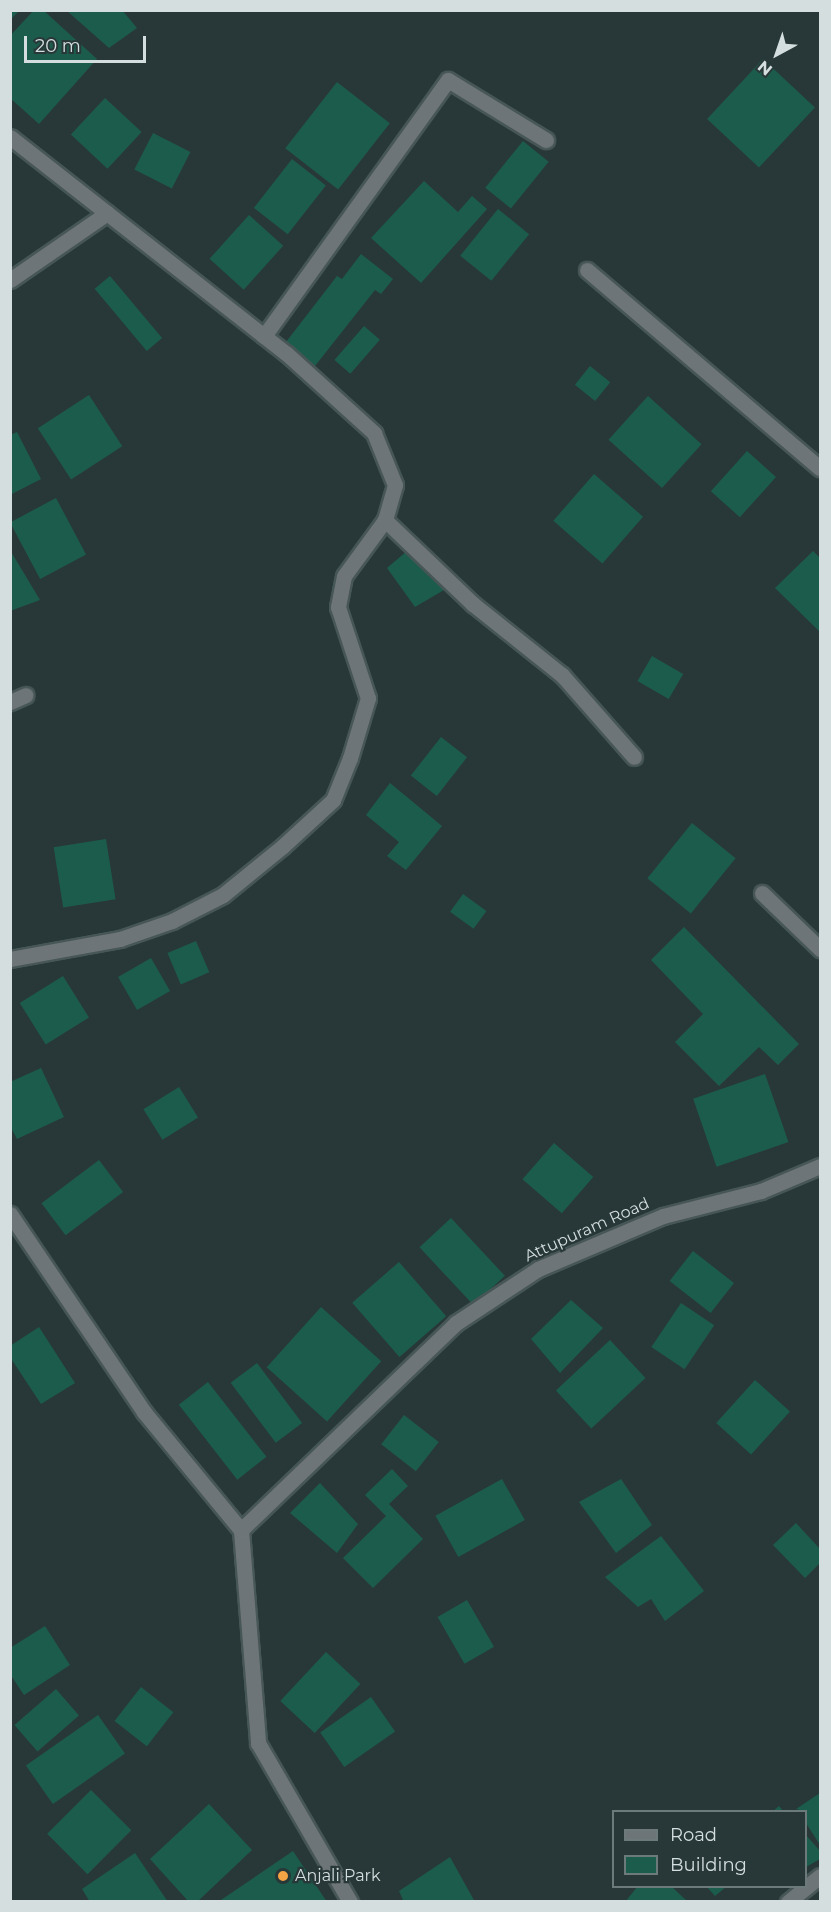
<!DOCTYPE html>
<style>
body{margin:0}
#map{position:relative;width:831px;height:1912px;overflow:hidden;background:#283839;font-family:Montserrat,sans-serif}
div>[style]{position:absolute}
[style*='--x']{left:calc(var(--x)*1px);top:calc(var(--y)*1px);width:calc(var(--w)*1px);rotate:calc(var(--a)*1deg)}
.building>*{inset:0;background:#1c5c4d;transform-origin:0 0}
.roads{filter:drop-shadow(2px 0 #475657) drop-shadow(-2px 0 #475657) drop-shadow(0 2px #475657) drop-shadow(0 -2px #475657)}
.minor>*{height:15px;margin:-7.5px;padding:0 7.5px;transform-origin:7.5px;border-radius:7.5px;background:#6e7578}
.dots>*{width:16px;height:16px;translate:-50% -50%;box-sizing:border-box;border:3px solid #283839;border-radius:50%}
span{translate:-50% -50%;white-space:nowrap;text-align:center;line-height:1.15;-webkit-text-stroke:4.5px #283839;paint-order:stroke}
.street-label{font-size:16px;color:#d4dede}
.poi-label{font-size:16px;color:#d4dede}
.left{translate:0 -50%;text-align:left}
.frame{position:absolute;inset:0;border:12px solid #d4dede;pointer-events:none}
.legend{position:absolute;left:612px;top:1810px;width:195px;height:78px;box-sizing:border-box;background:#283839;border:2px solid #6d7a7b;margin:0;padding:8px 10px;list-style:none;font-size:18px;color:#d4dede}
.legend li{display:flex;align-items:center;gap:12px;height:30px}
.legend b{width:30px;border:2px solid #6d7a7b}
.north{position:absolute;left:747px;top:24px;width:60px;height:60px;-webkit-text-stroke:4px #283839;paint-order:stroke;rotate:220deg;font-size:16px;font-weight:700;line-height:24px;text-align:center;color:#d4dede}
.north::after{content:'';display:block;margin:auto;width:21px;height:27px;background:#d4dede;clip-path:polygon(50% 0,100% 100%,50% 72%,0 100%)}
.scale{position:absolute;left:24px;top:36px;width:122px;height:27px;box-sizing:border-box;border:3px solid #d4dede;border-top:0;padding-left:8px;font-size:18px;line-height:21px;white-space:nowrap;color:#d4dede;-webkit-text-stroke:4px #283839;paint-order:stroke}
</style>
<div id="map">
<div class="building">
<i style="clip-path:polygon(10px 10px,20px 10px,10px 20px)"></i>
<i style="clip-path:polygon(34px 10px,43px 10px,97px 59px,39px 124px,10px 98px,10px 36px)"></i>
<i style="clip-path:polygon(66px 10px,122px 10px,137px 28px,109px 48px)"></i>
<i style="left:763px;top:59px;width:71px;height:82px;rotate:43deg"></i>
<i style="left:337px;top:82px;width:67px;height:84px;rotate:38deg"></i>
<i style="left:105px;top:98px;width:50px;height:50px;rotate:43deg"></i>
<i style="left:153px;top:133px;width:42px;height:41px;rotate:27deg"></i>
<i style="left:523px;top:141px;width:33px;height:60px;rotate:39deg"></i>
<i style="left:292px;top:159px;width:43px;height:62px;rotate:38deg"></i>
<i style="clip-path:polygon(424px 181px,458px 212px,472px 196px,487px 209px,421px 283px,371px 238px)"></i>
<i style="left:498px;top:209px;width:40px;height:60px;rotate:39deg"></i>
<i style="left:249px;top:215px;width:46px;height:59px;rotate:42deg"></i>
<i style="clip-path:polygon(361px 254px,393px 279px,381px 294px,375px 290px,315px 366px,286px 342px,337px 276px,342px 279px)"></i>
<i style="left:110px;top:276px;width:81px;height:20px;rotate:50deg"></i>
<i style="left:364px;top:326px;width:21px;height:45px;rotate:41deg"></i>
<i style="left:590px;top:366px;width:26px;height:24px;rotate:39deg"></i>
<i style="left:89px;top:395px;width:61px;height:61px;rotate:57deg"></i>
<i style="left:648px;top:396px;width:72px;height:59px;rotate:42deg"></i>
<i style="clip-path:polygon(17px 432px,41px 479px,10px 495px,10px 435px)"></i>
<i style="left:747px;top:451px;width:39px;height:54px;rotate:42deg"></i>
<i style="left:594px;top:474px;width:65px;height:62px;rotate:41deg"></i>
<i style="left:56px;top:498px;width:64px;height:52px;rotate:62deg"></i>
<i style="clip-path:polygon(10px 550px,40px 600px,10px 611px)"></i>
<i style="clip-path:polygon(407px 551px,444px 590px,415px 607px,387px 568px)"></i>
<i style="clip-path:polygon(813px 551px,820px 558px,820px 632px,775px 588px)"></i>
<i style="left:652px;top:656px;width:36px;height:29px;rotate:30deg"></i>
<i style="left:441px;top:737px;width:33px;height:49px;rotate:38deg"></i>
<i style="clip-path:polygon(390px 783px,442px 826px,406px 870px,387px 856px,399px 842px,366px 815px)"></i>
<i style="left:692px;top:823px;width:56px;height:71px;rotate:39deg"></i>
<i style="left:106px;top:839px;width:61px;height:53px;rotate:81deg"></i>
<i style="left:463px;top:894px;width:29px;height:22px;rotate:36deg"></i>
<i style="clip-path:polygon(684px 927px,799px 1044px,778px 1065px,759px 1047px,719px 1086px,675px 1042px,703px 1014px,651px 960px)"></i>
<i style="left:196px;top:941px;width:34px;height:31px;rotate:67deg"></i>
<i style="left:151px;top:958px;width:38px;height:38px;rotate:60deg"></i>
<i style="left:63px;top:976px;width:49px;height:51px;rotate:58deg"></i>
<i style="clip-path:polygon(41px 1068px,64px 1117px,17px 1139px,10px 1126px,10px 1082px)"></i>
<i style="left:765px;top:1074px;width:72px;height:76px;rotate:71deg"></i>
<i style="left:179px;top:1087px;width:36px;height:42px;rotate:58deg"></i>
<i style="left:554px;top:1143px;width:52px;height:48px;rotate:41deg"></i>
<i style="left:99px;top:1160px;width:40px;height:72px;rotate:53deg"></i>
<i style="left:451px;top:1218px;width:79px;height:43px;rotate:47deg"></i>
<i style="left:693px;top:1251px;width:52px;height:38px;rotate:38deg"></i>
<i style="left:399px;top:1262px;width:72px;height:62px;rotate:49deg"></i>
<i style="clip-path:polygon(571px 1300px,603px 1328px,560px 1373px,531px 1339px)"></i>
<i style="left:681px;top:1303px;width:40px;height:53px;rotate:34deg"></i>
<i style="left:321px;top:1307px;width:81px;height:81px;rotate:42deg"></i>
<i style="clip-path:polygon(39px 1327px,75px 1383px,41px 1404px,10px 1357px,10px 1346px)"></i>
<i style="left:610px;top:1340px;width:52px;height:74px;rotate:47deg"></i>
<i style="left:257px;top:1363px;width:75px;height:33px;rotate:53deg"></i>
<i style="left:755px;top:1380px;width:47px;height:58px;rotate:42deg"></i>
<i style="left:208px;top:1382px;width:95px;height:37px;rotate:52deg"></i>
<i style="left:404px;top:1415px;width:44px;height:37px;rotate:38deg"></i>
<i style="clip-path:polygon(392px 1469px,408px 1486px,389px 1504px,423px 1539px,373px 1588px,343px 1558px,386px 1516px,365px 1495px)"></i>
<i style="left:502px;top:1479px;width:47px;height:76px;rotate:61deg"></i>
<i style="clip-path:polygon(621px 1479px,652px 1525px,616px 1553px,579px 1502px)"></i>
<i style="clip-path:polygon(320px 1483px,358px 1524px,337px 1553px,290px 1513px)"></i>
<i style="clip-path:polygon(796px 1523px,820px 1549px,820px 1563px,805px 1578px,773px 1545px)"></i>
<i style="clip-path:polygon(661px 1536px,704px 1591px,665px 1621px,651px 1599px,638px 1607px,605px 1577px)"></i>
<i style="left:467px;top:1600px;width:54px;height:34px;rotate:60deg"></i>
<i style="clip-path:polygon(45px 1626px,70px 1665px,24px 1695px,10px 1674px,10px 1648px)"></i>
<i style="left:326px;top:1652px;width:47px;height:67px;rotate:43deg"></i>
<i style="left:141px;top:1687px;width:41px;height:43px;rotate:38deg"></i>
<i style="left:56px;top:1689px;width:35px;height:55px;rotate:49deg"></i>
<i style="left:371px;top:1697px;width:42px;height:62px;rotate:55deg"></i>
<i style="left:98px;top:1715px;width:47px;height:88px;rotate:55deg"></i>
<i style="left:91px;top:1790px;width:57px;height:62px;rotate:45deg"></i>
<i style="clip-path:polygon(820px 1793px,820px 1845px,806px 1823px,806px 1812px,796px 1809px)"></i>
<i style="clip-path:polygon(209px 1804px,252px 1850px,197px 1902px,189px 1902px,150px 1859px)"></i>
<i style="clip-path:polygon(779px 1806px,784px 1812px,772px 1812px)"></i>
<i style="clip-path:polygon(806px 1835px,820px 1851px,820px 1859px,806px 1867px)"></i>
<i style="clip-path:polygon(293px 1851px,327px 1902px,218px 1902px)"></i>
<i style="clip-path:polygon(135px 1853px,168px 1902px,90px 1902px,82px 1889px)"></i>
<i style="clip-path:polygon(450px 1857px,475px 1902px,404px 1902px,399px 1891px)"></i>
<i style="clip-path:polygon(638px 1886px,671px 1886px,688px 1902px,625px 1902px)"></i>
<i style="clip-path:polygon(706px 1886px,727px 1886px,715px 1896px)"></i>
</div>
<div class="roads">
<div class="minor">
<i style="--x:10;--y:137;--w:352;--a:38.1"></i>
<i style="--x:287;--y:354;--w:118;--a:42.2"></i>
<i style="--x:374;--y:433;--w:56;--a:68"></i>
<i style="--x:395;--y:485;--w:36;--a:106"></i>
<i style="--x:385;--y:520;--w:69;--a:126.2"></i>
<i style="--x:344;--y:576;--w:32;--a:101"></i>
<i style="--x:338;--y:607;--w:96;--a:71.8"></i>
<i style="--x:368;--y:698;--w:63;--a:106.7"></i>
<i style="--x:350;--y:758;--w:45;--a:112"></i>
<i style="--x:333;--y:800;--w:68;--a:137.4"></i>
<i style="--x:283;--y:846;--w:77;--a:140.8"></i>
<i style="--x:223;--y:895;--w:57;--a:153"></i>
<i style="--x:172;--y:921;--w:55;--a:160.9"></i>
<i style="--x:120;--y:939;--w:112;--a:169.7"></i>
<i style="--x:587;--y:270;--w:306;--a:40.4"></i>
<i style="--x:10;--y:280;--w:118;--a:-34.6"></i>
<i style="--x:264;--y:336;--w:315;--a:-54.3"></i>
<i style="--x:448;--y:80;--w:115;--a:31.5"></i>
<i style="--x:385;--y:520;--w:122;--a:43.7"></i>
<i style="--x:473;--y:604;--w:114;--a:38.6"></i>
<i style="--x:562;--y:675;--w:109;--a:48.7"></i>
<i style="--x:10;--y:702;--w:17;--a:-24"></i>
<i style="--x:762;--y:893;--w:81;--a:44"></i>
<i style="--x:10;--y:1214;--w:239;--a:55.9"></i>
<i style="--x:144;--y:1412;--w:153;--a:50.6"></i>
<i style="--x:241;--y:1530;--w:214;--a:85.4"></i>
<i style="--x:258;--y:1743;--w:184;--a:59.9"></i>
<i style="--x:241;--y:1530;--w:298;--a:-43.9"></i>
<i style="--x:456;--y:1323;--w:98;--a:-33.4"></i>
<i style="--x:538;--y:1269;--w:136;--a:-23"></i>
<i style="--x:663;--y:1216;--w:101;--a:-14.3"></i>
<i style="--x:761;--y:1191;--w:64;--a:-23"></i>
<i style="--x:788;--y:1902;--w:41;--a:-39.1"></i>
</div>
</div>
<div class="dots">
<i style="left:283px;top:1876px;background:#f4a345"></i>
</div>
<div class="street-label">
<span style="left:587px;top:1230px;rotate:-24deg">Attupuram Road</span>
</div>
<div class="poi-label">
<span class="left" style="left:295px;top:1876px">Anjali Park</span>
</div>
<div class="frame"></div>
<ul class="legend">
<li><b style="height:8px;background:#6e7578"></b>Road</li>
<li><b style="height:16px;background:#1c5c4d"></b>Building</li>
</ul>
<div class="north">N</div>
<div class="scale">20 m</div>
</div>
